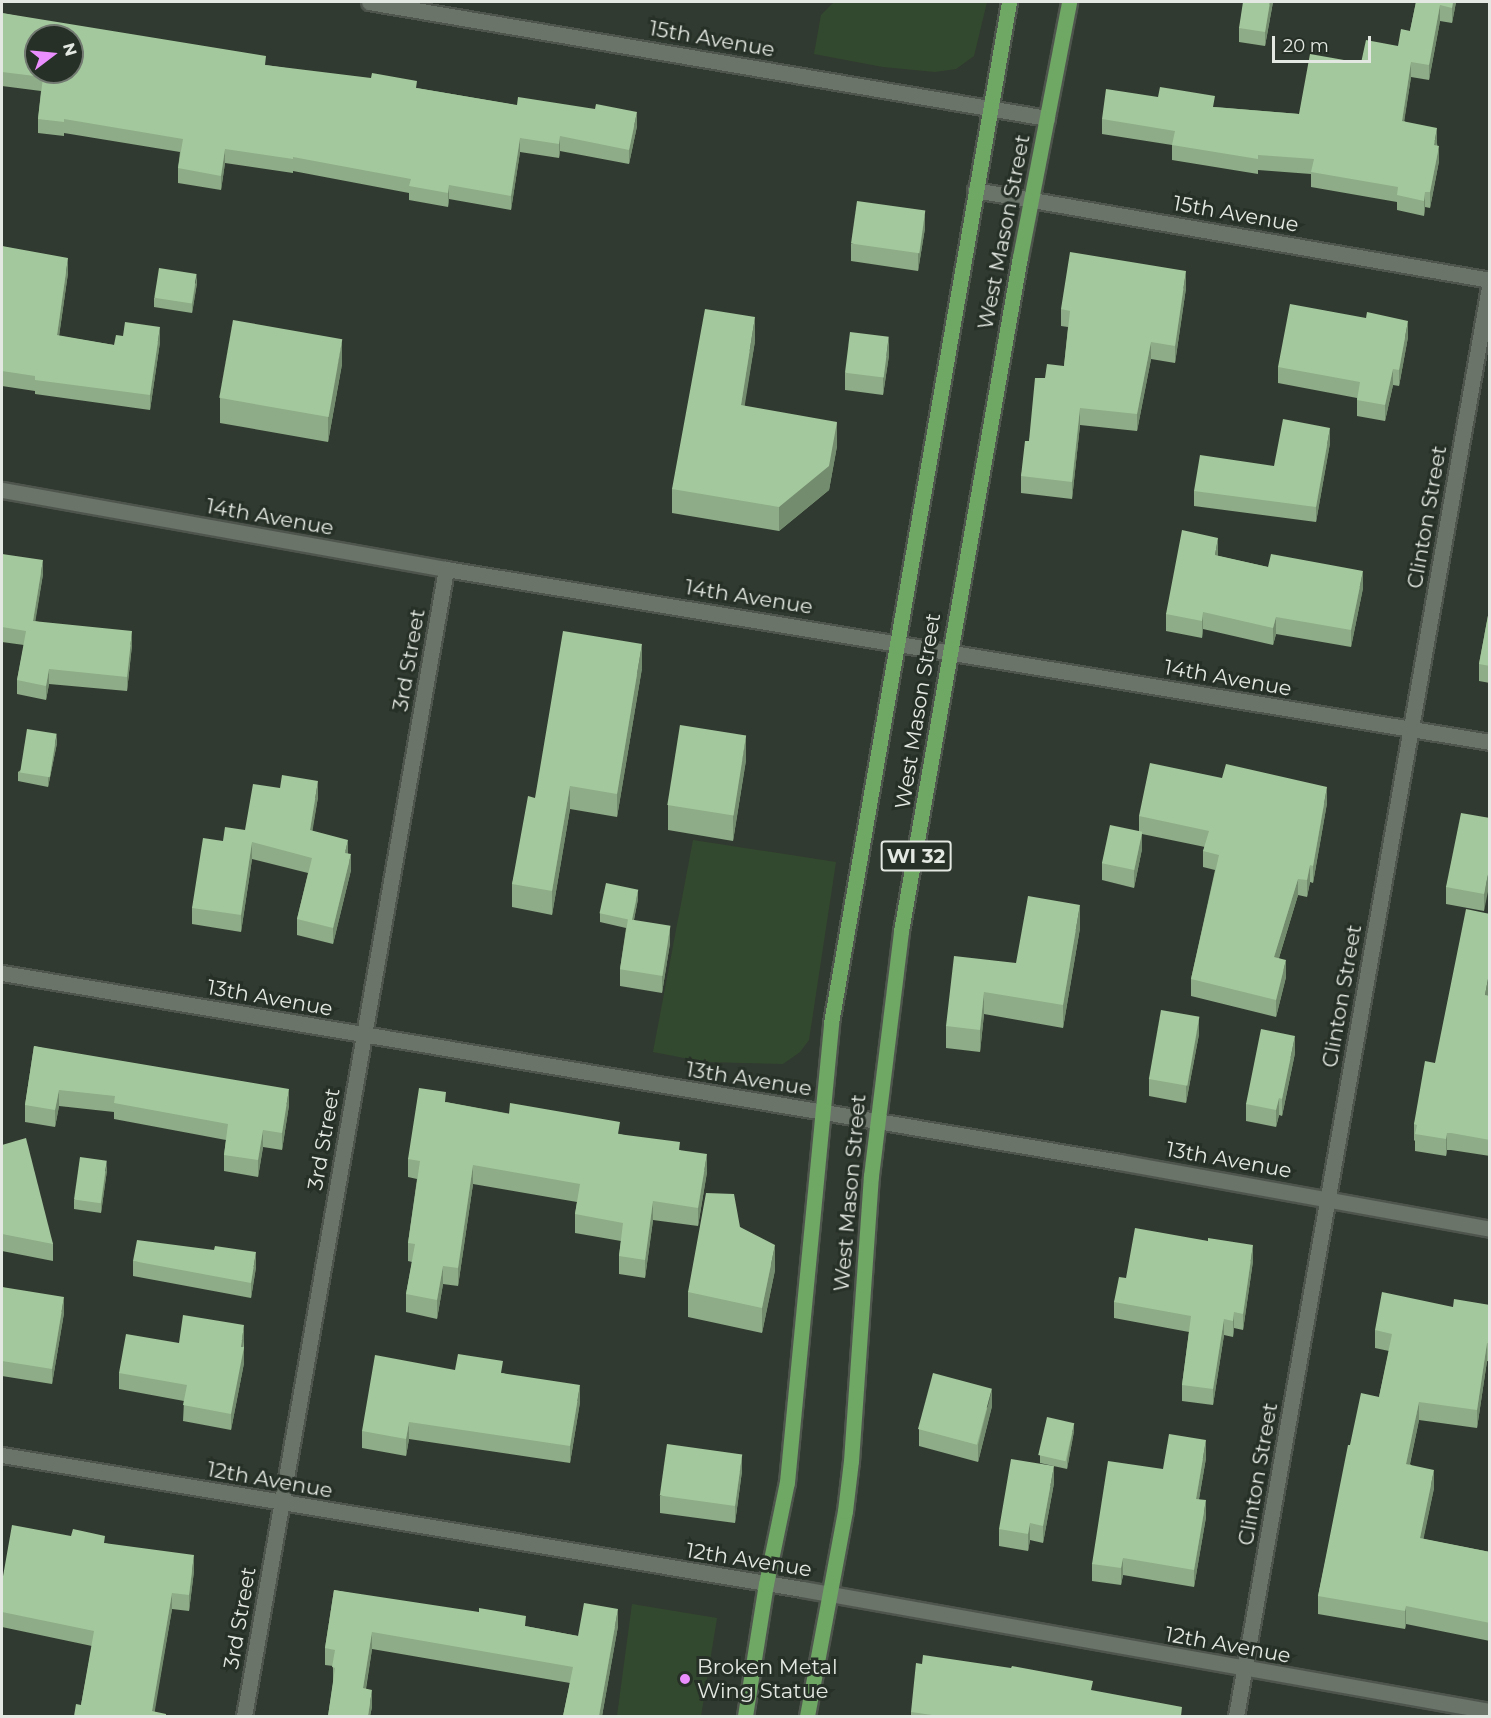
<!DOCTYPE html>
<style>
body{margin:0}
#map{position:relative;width:1491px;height:1718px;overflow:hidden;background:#313a30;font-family:Montserrat,sans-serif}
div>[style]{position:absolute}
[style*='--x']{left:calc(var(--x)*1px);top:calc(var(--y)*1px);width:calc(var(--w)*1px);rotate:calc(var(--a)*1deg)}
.green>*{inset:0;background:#33492f}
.roads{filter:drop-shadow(2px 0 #4e554d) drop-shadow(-2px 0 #4e554d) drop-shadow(0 2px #4e554d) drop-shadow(0 -2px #4e554d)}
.street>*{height:15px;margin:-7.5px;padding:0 7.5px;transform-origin:7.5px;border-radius:7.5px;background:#6a7469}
.primary>*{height:15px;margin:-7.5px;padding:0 7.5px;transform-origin:7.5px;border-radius:7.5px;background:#6fa765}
.wall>*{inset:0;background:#8dac87}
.shaded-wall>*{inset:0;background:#738c6e}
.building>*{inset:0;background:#a4c89d;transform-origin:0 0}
.dots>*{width:16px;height:16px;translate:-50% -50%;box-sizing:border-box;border:3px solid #273026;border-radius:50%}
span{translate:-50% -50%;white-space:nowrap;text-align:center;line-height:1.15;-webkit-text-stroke:6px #273026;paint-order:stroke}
.shield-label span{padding:2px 4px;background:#273026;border:2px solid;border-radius:4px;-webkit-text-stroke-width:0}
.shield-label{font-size:20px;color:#e3e9e2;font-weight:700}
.street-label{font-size:21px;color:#e3e9e2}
.poi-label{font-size:21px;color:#e3e9e2}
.left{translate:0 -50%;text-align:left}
.frame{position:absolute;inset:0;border:3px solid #e3e9e2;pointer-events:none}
.north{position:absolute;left:24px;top:24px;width:60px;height:60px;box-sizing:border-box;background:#273026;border:2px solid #727a71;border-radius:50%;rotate:74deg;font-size:16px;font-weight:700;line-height:24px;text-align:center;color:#e3e9e2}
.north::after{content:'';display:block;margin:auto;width:21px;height:27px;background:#ea8dfd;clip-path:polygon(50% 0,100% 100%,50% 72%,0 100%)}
.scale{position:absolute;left:1272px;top:36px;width:99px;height:27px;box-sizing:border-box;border:3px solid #e3e9e2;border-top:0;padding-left:8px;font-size:18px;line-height:21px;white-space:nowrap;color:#e3e9e2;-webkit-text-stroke:4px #273026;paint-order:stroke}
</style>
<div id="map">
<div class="green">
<i style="clip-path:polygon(834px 2px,987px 2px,974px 56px,956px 69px,935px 72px,883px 67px,814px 54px,821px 15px)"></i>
<i style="clip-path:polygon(693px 840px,836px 862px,809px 1040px,800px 1052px,783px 1064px,705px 1062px,653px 1052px)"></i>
<i style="clip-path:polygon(632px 1604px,717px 1618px,701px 1716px,617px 1716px)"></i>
</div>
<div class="roads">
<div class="street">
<i style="--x:369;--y:2;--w:688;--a:9.71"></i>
<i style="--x:975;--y:190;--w:523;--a:9.91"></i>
<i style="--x:2;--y:490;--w:451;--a:10.1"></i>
<i style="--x:446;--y:569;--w:1058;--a:9.41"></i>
<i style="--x:2;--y:973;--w:1133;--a:9.6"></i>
<i style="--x:1119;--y:1162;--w:377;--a:10.2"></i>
<i style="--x:2;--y:1455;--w:811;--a:9.51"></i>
<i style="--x:802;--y:1589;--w:699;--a:10.06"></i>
<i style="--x:244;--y:1716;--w:1165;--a:-80.01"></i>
<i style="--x:1236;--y:1716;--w:1456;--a:-79.96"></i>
</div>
<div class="primary">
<i style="--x:745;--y:1716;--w:134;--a:-81"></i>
<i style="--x:766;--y:1584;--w:104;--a:-78.4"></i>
<i style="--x:787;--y:1482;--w:461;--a:-84.5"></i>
<i style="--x:831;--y:1023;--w:1036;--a:-80.11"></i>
<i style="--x:807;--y:1716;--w:208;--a:-79.5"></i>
<i style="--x:845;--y:1511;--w:50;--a:-83.2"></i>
<i style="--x:851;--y:1461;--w:286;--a:-86"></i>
<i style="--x:871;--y:1176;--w:247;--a:-83"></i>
<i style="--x:901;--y:931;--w:684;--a:-79.99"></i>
<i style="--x:1020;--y:257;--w:260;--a:-79.1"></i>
</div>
</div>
<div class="wall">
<i style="clip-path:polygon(1273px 2px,1265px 46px,1239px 42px,1239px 28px)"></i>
<i style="clip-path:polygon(1416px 2px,1456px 2px,1452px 23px,1440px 21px,1429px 80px,1411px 77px,1404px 121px,1437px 143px,1439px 161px,1430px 208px,1425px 207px,1424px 216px,1397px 210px,1397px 202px,1311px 187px,1311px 174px,1258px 170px,1258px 174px,1172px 160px,1172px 145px,1102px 134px,1102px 119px,1215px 107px,1299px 114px,1361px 63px,1398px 46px,1410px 31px)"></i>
<i style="clip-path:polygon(2px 13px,266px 65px,417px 88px,637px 126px,629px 164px,560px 151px,559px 158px,520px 152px,511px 210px,449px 199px,448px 207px,409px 200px,409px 193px,293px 171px,293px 173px,225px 163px,221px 190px,178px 183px,178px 168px,180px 152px,64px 133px,64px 136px,38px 133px,38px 119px,41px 91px,2px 86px)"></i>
<i style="clip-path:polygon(925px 228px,918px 271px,851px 261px,851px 244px)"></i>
<i style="clip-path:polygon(2px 246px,68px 273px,59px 336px,114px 345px,160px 342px,150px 410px,35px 394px,35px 391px,2px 386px)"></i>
<i style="clip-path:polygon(197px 283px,192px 313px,154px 307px,154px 298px)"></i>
<i style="clip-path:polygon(1186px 288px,1175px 363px,1151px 359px,1137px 431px,1080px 425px,1072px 499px,1021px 493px,1021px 476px,1029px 441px,1045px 378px,1064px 366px,1068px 327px,1061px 326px,1061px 309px)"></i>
<i style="clip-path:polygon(1408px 337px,1399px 386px,1393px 385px,1385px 421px,1357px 416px,1357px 398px,1278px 383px,1278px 367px)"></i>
<i style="clip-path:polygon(755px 341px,744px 406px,837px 446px,829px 490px,779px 531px,672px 513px,672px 489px)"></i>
<i style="clip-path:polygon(889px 355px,883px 395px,845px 390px,845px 373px)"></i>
<i style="clip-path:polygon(342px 364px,328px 442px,220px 423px,220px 398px)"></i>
<i style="clip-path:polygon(1330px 443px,1316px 522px,1194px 506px,1194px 491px,1274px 466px)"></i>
<i style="clip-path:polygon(2px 554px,43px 574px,35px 621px,132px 645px,127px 691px,49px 684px,46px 700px,17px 694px,17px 680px,24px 645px,2px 642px)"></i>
<i style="clip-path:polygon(1218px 556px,1363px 588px,1351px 647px,1276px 634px,1273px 645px,1203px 629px,1202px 638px,1166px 631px,1166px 614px)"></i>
<i style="clip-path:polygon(1490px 605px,1490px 683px,1479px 681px,1479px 664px)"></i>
<i style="clip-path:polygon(642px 668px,617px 817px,570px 809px,552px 915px,512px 907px,512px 884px,535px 798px)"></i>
<i style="clip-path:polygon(57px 743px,48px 787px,18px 781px,18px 772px)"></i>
<i style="clip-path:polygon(746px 760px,733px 841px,668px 830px,668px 805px)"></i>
<i style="clip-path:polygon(318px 797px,312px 831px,348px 853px,351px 870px,333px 944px,297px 935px,297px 919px,308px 873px,252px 859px,241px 932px,192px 924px,192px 908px,223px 841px)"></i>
<i style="clip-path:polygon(1327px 803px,1313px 883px,1310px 882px,1307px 897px,1298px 895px,1279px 958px,1286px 977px,1276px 1017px,1191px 996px,1191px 979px,1215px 870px,1203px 867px,1203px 851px,1205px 847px,1142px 834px,1142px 849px,1134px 888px,1102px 880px,1102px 863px,1139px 831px,1139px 816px)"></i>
<i style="clip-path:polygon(1490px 818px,1484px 911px,1446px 904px,1446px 887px)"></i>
<i style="clip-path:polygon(638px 899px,634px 920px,670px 943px,662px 993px,620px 986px,620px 969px,626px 928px,600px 922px,600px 913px)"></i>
<i style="clip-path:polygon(1080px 928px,1063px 1028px,984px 1014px,980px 1052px,946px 1048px,946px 1026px,1016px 963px)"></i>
<i style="clip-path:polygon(1487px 996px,1490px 996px,1490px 1156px,1451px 1150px,1447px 1150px,1446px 1156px,1415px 1151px,1415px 1141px,1414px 1140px,1414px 1124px,1435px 1063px)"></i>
<i style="clip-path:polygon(1199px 1034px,1186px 1103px,1149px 1096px,1149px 1079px)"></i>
<i style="clip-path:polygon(34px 1046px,289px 1105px,282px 1150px,263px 1147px,258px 1177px,224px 1171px,224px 1155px,226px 1140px,114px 1119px,114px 1112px,59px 1106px,55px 1127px,25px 1122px,25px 1105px)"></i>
<i style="clip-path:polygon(1295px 1053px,1282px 1116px,1279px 1115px,1276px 1127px,1246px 1121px,1246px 1104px)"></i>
<i style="clip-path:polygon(446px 1102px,620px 1134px,680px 1150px,707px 1172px,698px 1226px,653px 1220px,645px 1278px,619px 1274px,619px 1256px,621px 1241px,575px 1233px,575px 1214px,577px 1202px,473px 1184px,458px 1286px,443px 1284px,437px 1319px,406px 1312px,406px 1294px,412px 1262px,408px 1261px,408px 1243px,417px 1179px,408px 1177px,408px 1159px)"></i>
<i style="clip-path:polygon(2px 1145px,53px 1244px,53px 1261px,2px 1251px)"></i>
<i style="clip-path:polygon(107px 1170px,101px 1213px,74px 1209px,74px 1200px)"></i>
<i style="clip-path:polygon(740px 1227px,775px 1270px,762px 1333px,688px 1317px,688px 1292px)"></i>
<i style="clip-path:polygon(133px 1261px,256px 1267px,251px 1298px,133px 1276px)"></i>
<i style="clip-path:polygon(1253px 1261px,1243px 1330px,1234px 1328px,1233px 1337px,1224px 1335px,1213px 1405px,1182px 1401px,1182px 1385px,1189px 1332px,1114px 1318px,1114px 1302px,1126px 1278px)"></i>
<i style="clip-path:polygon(2px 1287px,64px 1313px,52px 1384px,2px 1376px)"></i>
<i style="clip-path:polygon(1490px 1305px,1490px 1362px,1487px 1361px,1477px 1428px,1419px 1420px,1410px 1464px,1434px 1488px,1423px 1539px,1490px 1552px,1490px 1641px,1406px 1624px,1405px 1629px,1318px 1614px,1318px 1596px,1350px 1445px,1379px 1397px,1389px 1351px,1375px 1348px,1375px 1330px,1453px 1307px)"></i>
<i style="clip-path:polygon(244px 1341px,244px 1363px,231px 1430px,183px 1421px,184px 1401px,119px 1389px,119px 1373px,179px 1343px)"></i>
<i style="clip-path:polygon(455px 1370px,503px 1373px,580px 1402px,570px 1463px,409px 1439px,406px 1456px,362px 1448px,362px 1431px)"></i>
<i style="clip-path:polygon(992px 1406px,978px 1462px,919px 1446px,919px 1429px)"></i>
<i style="clip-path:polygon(1074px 1431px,1067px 1469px,1040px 1463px,1040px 1455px)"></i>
<i style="clip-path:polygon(1206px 1458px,1199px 1499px,1206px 1517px,1194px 1587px,1123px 1575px,1121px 1585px,1092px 1581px,1092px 1564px,1163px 1469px)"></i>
<i style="clip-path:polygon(742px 1471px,735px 1523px,660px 1513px,660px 1496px)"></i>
<i style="clip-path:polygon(1054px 1483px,1043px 1543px,1030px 1540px,1028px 1551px,999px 1546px,999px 1529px)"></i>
<i style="clip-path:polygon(105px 1543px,194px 1571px,189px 1611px,172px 1609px,154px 1712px,166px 1716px,81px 1705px,92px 1646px,2px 1627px,2px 1582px)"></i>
<i style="clip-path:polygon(334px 1590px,578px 1636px,618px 1626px,602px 1716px,563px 1716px,570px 1683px,372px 1649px,366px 1689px,372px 1707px,370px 1716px,328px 1716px,333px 1684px,333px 1666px,325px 1665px,325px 1648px)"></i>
<i style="clip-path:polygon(1093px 1691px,1182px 1716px,911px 1716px,911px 1712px)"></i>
</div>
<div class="shaded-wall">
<i style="clip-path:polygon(1270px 2px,1273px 2px,1265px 46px,1265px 32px)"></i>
<i style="clip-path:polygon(1453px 2px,1456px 2px,1452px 23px,1452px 8px)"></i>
<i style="clip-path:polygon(1440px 5px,1440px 21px,1429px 80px,1429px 65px)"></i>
<i style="clip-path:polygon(1411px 62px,1411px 77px,1402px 136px,1402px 121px)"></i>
<i style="clip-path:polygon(637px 112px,637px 126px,629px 164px,629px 150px)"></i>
<i style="clip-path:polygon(1437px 128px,1437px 143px,1434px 160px,1434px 145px)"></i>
<i style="clip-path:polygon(560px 136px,560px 151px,559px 158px,559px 144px)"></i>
<i style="clip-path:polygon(520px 138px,520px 152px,511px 210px,511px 196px)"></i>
<i style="clip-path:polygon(1439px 146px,1439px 161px,1430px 208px,1430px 192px)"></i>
<i style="clip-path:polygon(225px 149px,225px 163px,221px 190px,221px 176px)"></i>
<i style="clip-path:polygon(449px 185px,449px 199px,448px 207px,448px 193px)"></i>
<i style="clip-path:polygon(1425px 192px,1425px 207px,1424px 216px,1424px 201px)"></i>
<i style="clip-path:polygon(925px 211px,925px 228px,918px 271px,918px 254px)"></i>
<i style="clip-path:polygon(68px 258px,68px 273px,57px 350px,57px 335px)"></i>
<i style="clip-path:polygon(1186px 271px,1186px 288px,1175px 363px,1175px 346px)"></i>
<i style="clip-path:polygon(197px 274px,197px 283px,192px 313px,192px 305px)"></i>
<i style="clip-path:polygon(755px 317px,755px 341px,741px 429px,741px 405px)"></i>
<i style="clip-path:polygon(1408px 321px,1408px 337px,1399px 386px,1399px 370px)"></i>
<i style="clip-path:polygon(160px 327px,160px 342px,150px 410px,150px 395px)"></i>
<i style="clip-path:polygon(889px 337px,889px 355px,883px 395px,883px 378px)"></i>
<i style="clip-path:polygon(342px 339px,342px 364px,328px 442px,328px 417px)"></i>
<i style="clip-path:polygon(1151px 342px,1151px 359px,1137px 431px,1137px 414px)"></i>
<i style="clip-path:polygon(1393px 369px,1393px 385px,1385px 421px,1385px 405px)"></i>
<i style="clip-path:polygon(1080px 408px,1080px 425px,1072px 499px,1072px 482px)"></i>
<i style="clip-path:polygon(837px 422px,837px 446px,829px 490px,779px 531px,779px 507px)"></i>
<i style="clip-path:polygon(1330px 428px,1330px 443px,1316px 522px,1316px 507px)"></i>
<i style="clip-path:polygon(1218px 538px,1218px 555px,1215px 573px,1215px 555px)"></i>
<i style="clip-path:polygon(43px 560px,43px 574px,33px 636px,33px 621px)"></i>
<i style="clip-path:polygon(1363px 571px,1363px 588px,1351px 647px,1351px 630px)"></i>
<i style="clip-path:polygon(1203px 612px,1203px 629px,1202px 638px,1202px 621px)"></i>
<i style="clip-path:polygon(1276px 617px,1276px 634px,1273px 645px,1273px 628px)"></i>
<i style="clip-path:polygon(132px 631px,132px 645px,127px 691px,127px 677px)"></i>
<i style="clip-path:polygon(642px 644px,642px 668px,617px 817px,617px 794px)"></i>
<i style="clip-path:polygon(49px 669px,49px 684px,46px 700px,46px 686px)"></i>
<i style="clip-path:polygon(57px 734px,57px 743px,48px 787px,48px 779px)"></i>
<i style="clip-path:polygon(746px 735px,746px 760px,733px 841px,733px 816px)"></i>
<i style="clip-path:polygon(318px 781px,318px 797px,310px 846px,310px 830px)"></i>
<i style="clip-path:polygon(570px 786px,570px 809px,552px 915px,552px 891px)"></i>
<i style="clip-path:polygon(1327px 787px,1327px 803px,1313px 883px,1313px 866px)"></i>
<i style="clip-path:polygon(1142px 832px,1142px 849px,1134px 888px,1134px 871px)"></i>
<i style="clip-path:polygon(348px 840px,348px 856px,345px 853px)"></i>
<i style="clip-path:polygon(252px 842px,252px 859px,241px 932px,241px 915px)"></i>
<i style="clip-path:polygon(351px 854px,351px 870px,333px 944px,333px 928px)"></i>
<i style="clip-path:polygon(1310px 865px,1310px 882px,1307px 897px,1307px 880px)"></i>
<i style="clip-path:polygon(1490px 865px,1490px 882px,1484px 911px,1484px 894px)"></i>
<i style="clip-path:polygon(1298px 879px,1298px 895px,1274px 974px,1274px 957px)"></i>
<i style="clip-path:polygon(638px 890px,638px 899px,632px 929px,632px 920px)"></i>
<i style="clip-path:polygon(1080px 905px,1080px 928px,1063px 1028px,1063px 1005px)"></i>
<i style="clip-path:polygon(670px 926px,670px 943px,662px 993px,662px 976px)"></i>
<i style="clip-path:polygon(1286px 960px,1286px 977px,1276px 1017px,1276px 1000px)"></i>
<i style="clip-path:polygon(1490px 968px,1490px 985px,1485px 1011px,1485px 995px)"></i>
<i style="clip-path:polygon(984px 992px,984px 1014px,980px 1052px,980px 1030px)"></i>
<i style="clip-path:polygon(1199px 1017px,1199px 1034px,1186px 1103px,1186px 1086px)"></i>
<i style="clip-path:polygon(1295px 1036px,1295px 1053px,1282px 1116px,1282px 1099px)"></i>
<i style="clip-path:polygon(289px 1089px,289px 1105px,282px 1150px,282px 1133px)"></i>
<i style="clip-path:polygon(59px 1090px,59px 1106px,55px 1127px,55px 1110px)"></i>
<i style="clip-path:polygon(1279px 1098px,1279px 1115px,1276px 1127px,1276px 1110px)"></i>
<i style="clip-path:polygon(263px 1130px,263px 1147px,258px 1177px,258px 1160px)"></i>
<i style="clip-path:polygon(1447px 1133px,1447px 1150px,1446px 1156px,1446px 1139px)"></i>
<i style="clip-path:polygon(707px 1154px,707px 1172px,698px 1226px,698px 1208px)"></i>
<i style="clip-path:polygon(107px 1161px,107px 1170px,101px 1213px,101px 1204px)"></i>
<i style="clip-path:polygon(473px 1165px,473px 1184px,458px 1286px,458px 1268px)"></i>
<i style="clip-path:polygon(653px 1201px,653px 1220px,645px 1278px,645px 1260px)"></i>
<i style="clip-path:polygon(775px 1245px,775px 1270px,762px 1333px,762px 1308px)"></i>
<i style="clip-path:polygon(1253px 1245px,1253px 1261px,1243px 1330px,1243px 1314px)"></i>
<i style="clip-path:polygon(256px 1252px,256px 1267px,251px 1298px,251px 1283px)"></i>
<i style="clip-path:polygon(443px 1266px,443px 1284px,437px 1319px,437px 1300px)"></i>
<i style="clip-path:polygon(64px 1297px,64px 1313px,52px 1384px,52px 1369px)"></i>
<i style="clip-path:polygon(1234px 1312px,1234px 1328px,1233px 1337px,1233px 1321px)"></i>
<i style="clip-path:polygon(1224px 1319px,1224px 1335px,1213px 1405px,1213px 1389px)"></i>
<i style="clip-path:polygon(244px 1325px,244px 1341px,241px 1360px,244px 1347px,244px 1363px,231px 1430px,231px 1414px)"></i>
<i style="clip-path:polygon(1487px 1343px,1487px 1361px,1477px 1428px,1477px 1410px)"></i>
<i style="clip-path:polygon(580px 1385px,580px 1402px,570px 1463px,570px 1446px)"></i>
<i style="clip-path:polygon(992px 1389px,992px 1406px,978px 1462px,978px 1445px)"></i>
<i style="clip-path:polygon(1419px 1402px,1419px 1420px,1406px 1482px,1406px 1464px)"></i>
<i style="clip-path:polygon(409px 1422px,409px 1439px,406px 1456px,406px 1439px)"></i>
<i style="clip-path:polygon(1074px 1423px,1074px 1431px,1067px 1469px,1067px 1460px)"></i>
<i style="clip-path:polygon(1206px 1440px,1206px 1458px,1196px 1516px,1196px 1499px)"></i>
<i style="clip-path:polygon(742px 1454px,742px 1471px,735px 1523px,735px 1506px)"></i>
<i style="clip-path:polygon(1054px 1466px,1054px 1483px,1043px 1543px,1043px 1526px)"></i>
<i style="clip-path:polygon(1434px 1470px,1434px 1488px,1420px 1556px,1420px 1538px)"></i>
<i style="clip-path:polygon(1206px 1500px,1206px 1517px,1194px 1587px,1194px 1570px)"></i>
<i style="clip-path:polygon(1030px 1523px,1030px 1540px,1028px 1551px,1028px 1534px)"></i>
<i style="clip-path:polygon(194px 1555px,194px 1571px,189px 1611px,189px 1595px)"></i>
<i style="clip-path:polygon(1123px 1558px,1123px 1575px,1121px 1585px,1121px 1568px)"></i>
<i style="clip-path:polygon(172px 1593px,172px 1609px,154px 1716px,152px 1711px)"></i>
<i style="clip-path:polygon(1406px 1606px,1406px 1624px,1405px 1629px,1405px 1611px)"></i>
<i style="clip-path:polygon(618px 1609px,618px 1626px,602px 1716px,599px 1716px)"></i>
<i style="clip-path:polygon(372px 1632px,372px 1649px,363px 1705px,363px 1688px)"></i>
<i style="clip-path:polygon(372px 1690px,372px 1707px,370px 1716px,368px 1716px)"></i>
</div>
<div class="building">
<i style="clip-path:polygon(1243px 2px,1270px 2px,1265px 32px,1239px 28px)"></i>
<i style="clip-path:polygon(1416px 2px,1453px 2px,1452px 8px,1440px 5px,1429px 65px,1411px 62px,1402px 121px,1437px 128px,1434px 145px,1439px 146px,1430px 192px,1425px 192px,1424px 201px,1397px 195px,1398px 187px,1311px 172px,1314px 159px,1258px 155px,1258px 159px,1172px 145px,1175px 131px,1102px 119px,1106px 89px,1158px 97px,1160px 87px,1215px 96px,1213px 107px,1299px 114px,1310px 54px,1361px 63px,1366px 40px,1398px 46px,1401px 29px,1410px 31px)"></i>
<i style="clip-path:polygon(evenodd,2px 13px,266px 56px,265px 65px,371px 78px,372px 73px,417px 81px,416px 88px,517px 105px,518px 97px,595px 109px,596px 104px,637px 112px,629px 150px,560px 136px,559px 144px,520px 138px,511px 196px,449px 185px,448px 193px,409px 186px,411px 179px,293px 157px,293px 159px,225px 149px,221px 176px,178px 168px,183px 139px,64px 119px,64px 122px,38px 119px,43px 77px,2px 72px,2px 13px,36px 36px,72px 36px,72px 72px,36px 72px,36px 36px)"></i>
<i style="left:857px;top:201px;width:69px;height:43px;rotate:8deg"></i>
<i style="clip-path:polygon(2px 246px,68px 258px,57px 335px,114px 345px,116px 335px,123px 336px,125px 322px,160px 327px,150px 395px,35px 380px,35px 376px,2px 371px)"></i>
<i style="clip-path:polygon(1070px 252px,1186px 271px,1175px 346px,1151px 342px,1137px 414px,1080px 408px,1072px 482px,1021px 476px,1025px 441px,1029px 441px,1035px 378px,1045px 378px,1047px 364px,1064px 366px,1070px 311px,1061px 309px)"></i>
<i style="left:159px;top:268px;width:38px;height:30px;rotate:9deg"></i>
<i style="clip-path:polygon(1290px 304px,1366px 318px,1367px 312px,1408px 321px,1399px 370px,1393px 369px,1385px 405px,1357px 400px,1360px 382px,1278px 367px)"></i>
<i style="clip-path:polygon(705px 309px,755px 317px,741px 405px,837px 422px,829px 466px,779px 507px,672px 489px)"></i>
<i style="left:233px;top:320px;width:111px;height:79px;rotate:10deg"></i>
<i style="left:850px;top:332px;width:39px;height:41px;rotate:7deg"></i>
<i style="clip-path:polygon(1283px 419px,1330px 428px,1316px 507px,1194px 491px,1200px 455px,1274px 466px)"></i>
<i style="clip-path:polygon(1182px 530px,1218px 538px,1215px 555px,1268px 567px,1271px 554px,1363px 571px,1351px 630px,1276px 617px,1273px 628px,1203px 612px,1202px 621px,1166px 614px)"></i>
<i style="clip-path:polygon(2px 554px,43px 560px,33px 621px,132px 631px,127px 677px,49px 669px,46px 686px,17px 680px,26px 631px,2px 627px)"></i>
<i style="clip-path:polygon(1490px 605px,1490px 666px,1479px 664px)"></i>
<i style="clip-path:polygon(563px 631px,642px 644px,617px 794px,570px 786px,552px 891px,512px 884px,528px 796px,535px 798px)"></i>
<i style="left:680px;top:725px;width:67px;height:81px;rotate:9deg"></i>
<i style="left:27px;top:729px;width:30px;height:44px;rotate:9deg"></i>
<i style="clip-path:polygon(1150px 763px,1222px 778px,1226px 764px,1327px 787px,1313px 866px,1310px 865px,1307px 880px,1298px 879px,1274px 957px,1286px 960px,1276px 1000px,1191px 979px,1219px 855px,1203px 851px,1209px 831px,1139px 816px)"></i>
<i style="clip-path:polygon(282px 775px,318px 781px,310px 830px,348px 840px,345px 853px,351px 854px,333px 928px,297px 919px,312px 858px,252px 842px,241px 915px,192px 908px,203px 838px,223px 841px,225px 827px,245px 830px,253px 784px,280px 788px)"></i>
<i style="clip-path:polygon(1461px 813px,1490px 818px,1490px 865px,1484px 894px,1446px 887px)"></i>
<i style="left:1110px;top:825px;width:33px;height:39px;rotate:12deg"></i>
<i style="left:606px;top:883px;width:33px;height:31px;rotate:12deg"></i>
<i style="clip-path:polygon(1028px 896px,1080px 905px,1063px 1005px,984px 992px,980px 1030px,946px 1026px,954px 956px,1016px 963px)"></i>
<i style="clip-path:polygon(1466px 909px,1490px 914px,1490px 968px,1485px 995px,1490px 996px,1490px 1140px,1451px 1133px,1447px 1133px,1446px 1139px,1415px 1134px,1417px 1125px,1414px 1124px,1425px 1061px,1435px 1063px)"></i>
<i style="left:628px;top:919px;width:43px;height:51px;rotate:9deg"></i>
<i style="left:1161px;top:1010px;width:39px;height:70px;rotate:10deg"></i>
<i style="clip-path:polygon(1261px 1029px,1295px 1036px,1282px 1099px,1279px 1098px,1276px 1110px,1246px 1104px)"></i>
<i style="clip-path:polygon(34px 1046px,289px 1089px,282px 1133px,263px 1130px,258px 1160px,224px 1155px,228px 1124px,114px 1103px,115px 1096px,59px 1090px,55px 1110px,25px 1105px)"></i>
<i style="clip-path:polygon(419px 1088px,446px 1092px,445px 1102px,509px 1114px,510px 1103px,620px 1122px,618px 1134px,680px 1142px,679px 1150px,707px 1154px,698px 1208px,653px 1201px,645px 1260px,619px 1256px,623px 1223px,575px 1214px,580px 1184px,473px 1165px,458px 1268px,443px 1266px,437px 1300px,406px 1294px,415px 1244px,408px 1243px,420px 1161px,408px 1159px)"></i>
<i style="clip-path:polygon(26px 1138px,53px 1244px,2px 1234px,2px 1145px)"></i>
<i style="left:80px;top:1157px;width:27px;height:43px;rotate:8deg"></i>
<i style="clip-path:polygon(706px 1193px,734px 1194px,740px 1227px,775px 1245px,762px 1308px,688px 1292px)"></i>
<i style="clip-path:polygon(1135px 1228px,1208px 1241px,1208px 1238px,1253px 1245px,1243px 1314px,1234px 1312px,1233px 1321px,1224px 1319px,1213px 1389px,1182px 1385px,1191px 1316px,1114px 1302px,1119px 1277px,1126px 1278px)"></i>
<i style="clip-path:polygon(137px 1240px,214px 1250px,215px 1246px,256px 1252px,251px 1283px,133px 1261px)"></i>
<i style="clip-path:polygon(2px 1287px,64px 1297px,52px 1369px,2px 1361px)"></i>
<i style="clip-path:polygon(1382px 1292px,1453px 1307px,1454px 1299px,1490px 1305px,1490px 1344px,1487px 1343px,1477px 1410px,1419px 1402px,1406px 1464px,1434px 1470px,1420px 1538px,1490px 1552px,1490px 1623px,1406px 1606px,1405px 1611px,1318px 1596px,1348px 1445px,1350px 1445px,1361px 1393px,1379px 1397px,1392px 1334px,1375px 1330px)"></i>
<i style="clip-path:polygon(183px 1315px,244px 1325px,241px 1347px,244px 1347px,231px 1414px,183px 1405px,187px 1385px,119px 1373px,126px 1334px,179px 1343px)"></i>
<i style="clip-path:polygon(458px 1354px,503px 1361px,501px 1373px,580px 1385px,570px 1446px,409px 1422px,406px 1439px,362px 1431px,375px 1355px,455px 1370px)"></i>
<i style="left:933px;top:1373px;width:61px;height:58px;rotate:15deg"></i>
<i style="left:1047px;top:1417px;width:28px;height:39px;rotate:13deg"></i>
<i style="clip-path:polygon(1169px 1434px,1206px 1440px,1196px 1499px,1206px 1500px,1194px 1570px,1123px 1558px,1121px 1568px,1092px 1564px,1108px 1461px,1163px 1469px)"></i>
<i style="left:667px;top:1444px;width:76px;height:52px;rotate:8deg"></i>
<i style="clip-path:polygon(1011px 1459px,1054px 1466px,1043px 1526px,1030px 1523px,1028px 1534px,999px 1529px)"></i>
<i style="clip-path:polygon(12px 1525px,71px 1536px,73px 1529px,105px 1536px,104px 1543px,194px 1555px,189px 1595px,172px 1593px,152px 1711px,166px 1714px,166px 1716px,74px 1716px,76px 1704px,81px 1705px,94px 1631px,2px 1612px,2px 1582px)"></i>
<i style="clip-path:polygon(334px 1590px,479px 1612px,479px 1608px,526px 1616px,525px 1626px,578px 1636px,584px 1603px,618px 1609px,599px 1716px,563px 1716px,573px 1667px,372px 1632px,363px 1688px,372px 1690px,368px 1716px,328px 1716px,335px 1668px,332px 1667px,335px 1650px,325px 1648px)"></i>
<i style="clip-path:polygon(923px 1655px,1011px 1668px,1012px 1666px,1093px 1681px,1091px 1690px,1182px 1707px,1181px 1716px,939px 1716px,911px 1712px,916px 1663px,922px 1664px)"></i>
</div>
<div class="dots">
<i style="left:685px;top:1679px;background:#ea8dfd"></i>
</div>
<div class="shield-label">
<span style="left:916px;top:856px">WI 32</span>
</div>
<div class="street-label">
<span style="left:712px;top:39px;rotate:10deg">15th Avenue</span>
<span style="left:1236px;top:214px;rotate:10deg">15th Avenue</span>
<span style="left:1004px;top:232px;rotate:-79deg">West Mason Street</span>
<span style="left:270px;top:517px;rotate:10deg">14th Avenue</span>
<span style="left:1427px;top:517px;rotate:-80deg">Clinton Street</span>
<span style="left:749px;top:597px;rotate:9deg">14th Avenue</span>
<span style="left:409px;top:660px;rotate:-80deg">3rd Street</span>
<span style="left:1228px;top:678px;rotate:10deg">14th Avenue</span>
<span style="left:918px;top:711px;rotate:-81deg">West Mason Street</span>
<span style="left:1342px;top:996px;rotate:-80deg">Clinton Street</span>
<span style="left:270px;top:998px;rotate:10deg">13th Avenue</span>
<span style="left:749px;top:1079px;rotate:9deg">13th Avenue</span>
<span style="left:324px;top:1139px;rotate:-80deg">3rd Street</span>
<span style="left:1229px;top:1160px;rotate:10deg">13th Avenue</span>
<span style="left:850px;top:1193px;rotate:-85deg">West Mason Street</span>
<span style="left:1258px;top:1474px;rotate:-80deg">Clinton Street</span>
<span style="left:270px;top:1480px;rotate:10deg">12th Avenue</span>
<span style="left:749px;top:1560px;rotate:9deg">12th Avenue</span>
<span style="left:240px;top:1618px;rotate:-80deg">3rd Street</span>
<span style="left:1228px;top:1645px;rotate:10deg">12th Avenue</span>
</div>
<div class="poi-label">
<span class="left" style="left:697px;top:1679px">Broken Metal<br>Wing Statue</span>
</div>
<div class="frame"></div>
<div class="north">N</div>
<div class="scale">20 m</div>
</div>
